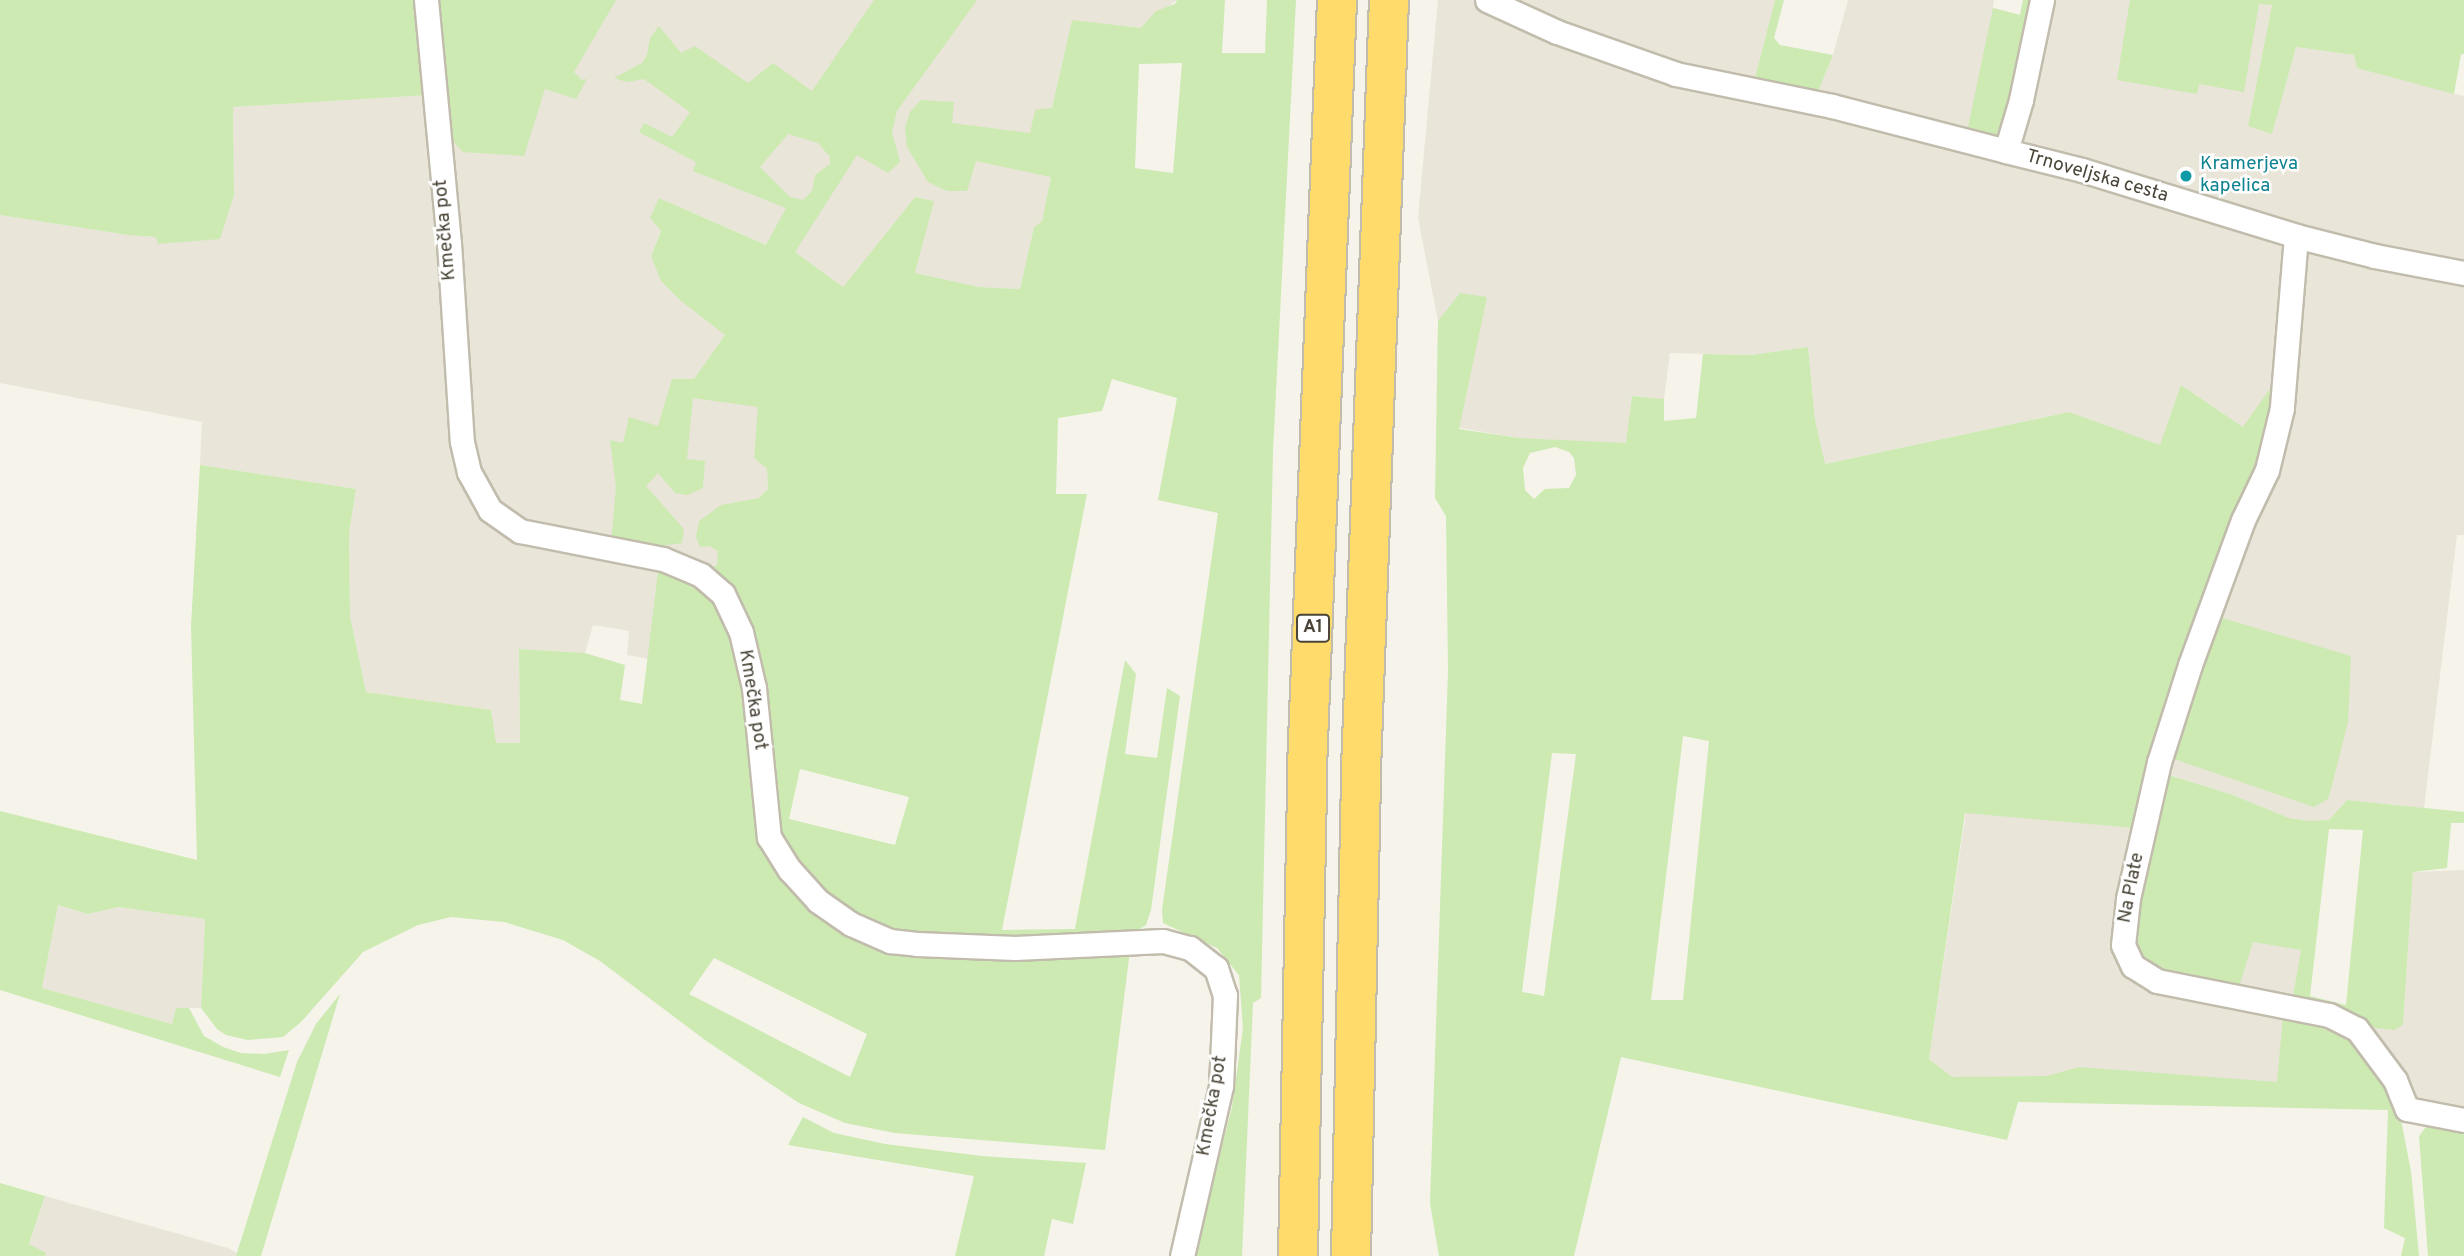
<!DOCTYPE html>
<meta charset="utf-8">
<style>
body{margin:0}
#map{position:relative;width:2464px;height:1256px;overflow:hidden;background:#f5f3ea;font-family:Overpass,sans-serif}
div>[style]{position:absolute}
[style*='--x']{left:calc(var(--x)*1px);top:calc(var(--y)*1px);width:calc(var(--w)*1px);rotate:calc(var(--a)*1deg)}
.residential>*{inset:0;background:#e9e5d8}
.green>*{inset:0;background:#cceab2}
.roads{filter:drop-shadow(2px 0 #c1bcac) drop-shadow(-2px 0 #c1bcac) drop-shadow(0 2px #c1bcac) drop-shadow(0 -2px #c1bcac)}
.street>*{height:23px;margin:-11.5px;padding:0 11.5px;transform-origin:11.5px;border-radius:11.5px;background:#fff}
.highway>*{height:38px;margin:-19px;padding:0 19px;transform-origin:19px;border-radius:19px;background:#ffdb6b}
.dots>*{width:19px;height:19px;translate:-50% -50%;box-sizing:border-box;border:4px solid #fff;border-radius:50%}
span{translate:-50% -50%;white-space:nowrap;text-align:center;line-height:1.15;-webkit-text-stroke:5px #fff;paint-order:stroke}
.shield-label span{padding:2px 5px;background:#fff;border:2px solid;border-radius:5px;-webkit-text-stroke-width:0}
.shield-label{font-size:18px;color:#494437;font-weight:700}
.culture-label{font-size:19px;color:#0d838f}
.left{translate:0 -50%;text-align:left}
.street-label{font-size:19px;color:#494437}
</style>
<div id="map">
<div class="residential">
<i style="clip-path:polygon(419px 0,1177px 0,1141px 28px,1072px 21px,1052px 109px,1051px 177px,1042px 221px,1034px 227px,1020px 289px,979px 287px,915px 273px,933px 201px,915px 197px,843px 287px,795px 252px,767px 245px,659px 198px,661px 230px,651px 256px,725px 335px,694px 379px,759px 407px,754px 458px,767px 469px,768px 489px,759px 498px,723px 505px,820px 569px,658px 571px,649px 659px,627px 655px,629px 631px,593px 625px,585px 653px,519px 649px,520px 744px,495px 743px,491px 710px,366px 692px,350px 616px,349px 533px,356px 489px,200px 465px,202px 422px,0 383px,0 215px,128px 235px,157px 237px,234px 195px,233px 107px,429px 95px)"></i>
<i style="clip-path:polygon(1438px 0,1775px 0,1754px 82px,1819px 89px,1833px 55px,1848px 0,1994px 0,1993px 8px,2020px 15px,2034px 0,2235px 0,2272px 5px,2248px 126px,2272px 133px,2296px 47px,2354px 55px,2358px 68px,2464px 96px,2464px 535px,2457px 535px,2424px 808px,2347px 800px,2329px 820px,2311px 821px,2289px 818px,2230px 794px,2173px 776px,2163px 778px,2243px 427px,2181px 385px,2160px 446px,2069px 412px,1824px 464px,1815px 420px,1808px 347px,1751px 355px,1670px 353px,1664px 399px,1632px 396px,1627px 444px,1519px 438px,1437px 424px,1438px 321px,1418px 218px)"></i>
<i style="clip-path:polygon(1966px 812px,2135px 828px,2253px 941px,2301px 950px,2292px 1001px,2403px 1025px,2413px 872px,2464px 870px,2464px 1129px,2402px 1123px,2399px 1110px,2243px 1106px,2017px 1077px,1951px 1077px,1929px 1059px)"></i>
<i style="clip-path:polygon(58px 905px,88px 914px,118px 907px,205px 919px,201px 1008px,176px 1008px,172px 1024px,42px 988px)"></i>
<i style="clip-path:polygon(45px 1196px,228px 1248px,237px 1253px,236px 1256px,45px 1256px,45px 1253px,29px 1245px)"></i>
</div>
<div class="green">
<i style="clip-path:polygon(0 0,419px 0,429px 95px,233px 107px,234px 195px,220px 239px,158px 244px,156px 237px,128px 235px,0 215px)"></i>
<i style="clip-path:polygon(437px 0,616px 0,574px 72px,582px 80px,587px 79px,576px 99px,545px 89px,524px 156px,463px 152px,451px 139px)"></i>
<i style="clip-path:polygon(evenodd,874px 0,977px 0,897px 111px,892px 132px,900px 162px,888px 173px,857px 155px,795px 252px,843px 287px,915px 197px,934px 201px,915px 273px,979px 287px,1020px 289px,1034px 227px,1042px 221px,1051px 177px,976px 161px,967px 191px,947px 191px,928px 182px,907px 147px,905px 128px,910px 112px,921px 100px,954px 102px,952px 123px,1030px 133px,1035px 110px,1052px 108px,1072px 20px,1141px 28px,1156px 11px,1175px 4px,1177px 0,1225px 0,1222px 53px,1265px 53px,1267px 0,1296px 0,1273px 451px,1261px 998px,1253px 1003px,1242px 1256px,1194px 1256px,1232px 1107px,1243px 1028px,1239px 975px,1217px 948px,1163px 923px,1162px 910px,1218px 513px,1158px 500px,1177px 398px,1112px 379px,1102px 411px,1058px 418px,1056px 494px,1087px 494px,1002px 930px,1075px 929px,1125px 660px,1136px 674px,1125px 754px,1157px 758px,1167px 688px,1180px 696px,1151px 910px,1146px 925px,1130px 935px,1077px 938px,913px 936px,875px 924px,848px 911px,821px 891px,800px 868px,782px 837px,776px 812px,771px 748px,708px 569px,717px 565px,718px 551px,709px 546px,700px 547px,696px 537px,699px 521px,721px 505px,759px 498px,768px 489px,767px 469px,754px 458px,758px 407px,693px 398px,687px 459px,705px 461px,703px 488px,687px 495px,675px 493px,658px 473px,646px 486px,684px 529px,682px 543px,660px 546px,658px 552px,611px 544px,616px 487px,610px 440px,623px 443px,629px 417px,658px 426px,672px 379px,694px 379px,725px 335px,680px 300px,661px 281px,651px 256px,661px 231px,650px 218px,659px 198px,766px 245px,786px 208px,693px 171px,696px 162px,639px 132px,644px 123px,672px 137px,690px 112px,644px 79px,627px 82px,614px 78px,642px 63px,647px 55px,650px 38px,659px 26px,681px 53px,695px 46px,748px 83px,773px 63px,812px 91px,874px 0,1182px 63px,1173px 173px,1135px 168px,1139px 64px,1182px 63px,874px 0,788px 134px,818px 143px,830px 157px,830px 164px,815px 175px,812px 191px,803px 200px,790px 197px,760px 167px,788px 134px,874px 0,800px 769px,909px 797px,895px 845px,789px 819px,800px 769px)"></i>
<i style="clip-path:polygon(1775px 0,1784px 0,1774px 38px,1780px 45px,1833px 55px,1819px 89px,1809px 92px,1754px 82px)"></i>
<i style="clip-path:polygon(2023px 0,2034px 0,2011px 112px,1994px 138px,1967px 132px,1993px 8px,2020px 15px)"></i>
<i style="clip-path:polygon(2130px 0,2464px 0,2464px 54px,2461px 54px,2454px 94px,2357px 68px,2354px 55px,2296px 47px,2272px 134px,2248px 126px,2272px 5px,2259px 4px,2244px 92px,2199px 84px,2197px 94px,2117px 80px)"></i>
<i style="clip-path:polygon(evenodd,1460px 293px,1487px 297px,1459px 429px,1519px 438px,1626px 443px,1632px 396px,1664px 399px,1664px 421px,1696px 418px,1703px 354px,1751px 355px,1808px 347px,1815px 420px,1825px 464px,2069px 412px,2160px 445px,2181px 385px,2243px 427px,2272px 386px,2275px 407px,2264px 451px,2135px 828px,1965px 813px,1929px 1059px,1952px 1077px,2047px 1076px,2079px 1067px,2277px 1082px,2283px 1016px,2317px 1022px,2354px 1035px,2368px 1053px,2399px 1110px,2411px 1171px,2419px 1256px,2401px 1256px,2405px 1238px,2384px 1228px,2388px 1110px,2018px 1102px,2007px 1140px,1621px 1057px,1574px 1256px,1439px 1256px,1430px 1203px,1448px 671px,1446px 516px,1435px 498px,1438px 321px,1460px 293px,1555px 447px,1569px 452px,1574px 458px,1576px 475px,1569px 488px,1545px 489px,1534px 499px,1525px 490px,1523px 468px,1530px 453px,1555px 447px,1460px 293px,1683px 736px,1709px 741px,1683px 1000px,1651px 1000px,1683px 736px,1460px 293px,1552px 753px,1576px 754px,1544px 996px,1522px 992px,1552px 753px)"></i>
<i style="clip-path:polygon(evenodd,200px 465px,356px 489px,349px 533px,350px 616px,366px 692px,491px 710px,496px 743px,520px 743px,519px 649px,585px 653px,625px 665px,620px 700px,642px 704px,658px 571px,671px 571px,704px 586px,718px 602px,735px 636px,745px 682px,759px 821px,846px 932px,1075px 958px,1130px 950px,1105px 1150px,895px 1133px,845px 1123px,799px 1103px,705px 1040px,600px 961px,563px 940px,504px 922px,451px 917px,418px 925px,363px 952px,301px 1022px,283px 1037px,248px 1040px,226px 1035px,217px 1029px,201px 1008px,205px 919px,118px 907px,88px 914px,58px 905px,42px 988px,172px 1024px,176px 1008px,189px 1008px,204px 1036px,223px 1047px,241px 1053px,264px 1054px,289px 1050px,280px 1077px,0 990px,0 811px,197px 860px,191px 626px,200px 465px,714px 958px,867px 1034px,850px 1077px,689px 994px,714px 958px)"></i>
<i style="clip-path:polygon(2219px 617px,2351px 656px,2348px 722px,2332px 785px,2328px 799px,2314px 807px,2174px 759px,2170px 749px)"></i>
<i style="clip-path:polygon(evenodd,2172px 776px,2230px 794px,2289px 818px,2310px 821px,2329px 820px,2347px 800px,2464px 812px,2464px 823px,2451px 823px,2447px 868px,2413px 872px,2403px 1025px,2394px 1030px,2375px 1028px,2340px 1011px,2292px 1001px,2301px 950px,2253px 942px,2238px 990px,2164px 976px,2137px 957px,2130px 930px,2163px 778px,2172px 776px,2329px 829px,2363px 830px,2346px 1005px,2310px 996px,2329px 829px)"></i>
<i style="clip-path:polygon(340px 994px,261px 1256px,236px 1256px,297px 1062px,316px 1024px)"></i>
<i style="clip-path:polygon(803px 1117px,834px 1133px,885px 1144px,982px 1156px,1086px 1163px,1073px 1224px,1052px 1219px,1044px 1256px,955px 1256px,974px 1176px,788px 1145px)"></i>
<i style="clip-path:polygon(2437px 1124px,2464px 1129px,2464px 1256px,2428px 1256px,2419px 1136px,2426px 1127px)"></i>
<i style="clip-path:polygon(0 1183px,45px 1196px,29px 1244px,46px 1253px,45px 1256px,0 1256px)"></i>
</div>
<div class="roads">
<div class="street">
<i style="--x:426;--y:0;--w:244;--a:84.6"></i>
<i style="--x:449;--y:243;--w:199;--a:86.3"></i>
<i style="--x:462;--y:442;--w:31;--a:77"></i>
<i style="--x:469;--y:472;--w:43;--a:61.1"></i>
<i style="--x:490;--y:510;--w:37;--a:35"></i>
<i style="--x:520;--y:531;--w:146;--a:11.1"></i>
<i style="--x:663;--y:559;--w:41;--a:22.8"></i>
<i style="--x:701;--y:575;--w:29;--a:41"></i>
<i style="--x:723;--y:594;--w:42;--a:64.7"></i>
<i style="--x:741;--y:632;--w:57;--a:76.9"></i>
<i style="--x:754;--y:688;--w:150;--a:84.3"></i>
<i style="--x:769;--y:837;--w:39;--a:58"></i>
<i style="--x:790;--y:870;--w:42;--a:47.9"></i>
<i style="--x:818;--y:901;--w:40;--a:34.9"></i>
<i style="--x:851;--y:924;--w:43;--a:23.6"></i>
<i style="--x:890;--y:941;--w:27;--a:6"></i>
<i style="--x:917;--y:944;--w:98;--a:2.3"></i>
<i style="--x:1015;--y:948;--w:148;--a:-2.7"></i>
<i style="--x:1163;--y:941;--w:28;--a:15"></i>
<i style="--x:1190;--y:948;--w:33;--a:38"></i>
<i style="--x:1216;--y:968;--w:28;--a:72"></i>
<i style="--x:1225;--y:995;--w:91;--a:92.5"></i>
<i style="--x:1221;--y:1086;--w:174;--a:102.9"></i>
<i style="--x:1487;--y:0;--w:77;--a:24.6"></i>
<i style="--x:1557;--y:32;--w:126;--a:19.4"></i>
<i style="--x:1676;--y:74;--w:159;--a:11.6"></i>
<i style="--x:1832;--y:106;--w:180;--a:14.5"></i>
<i style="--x:2042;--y:0;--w:102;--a:101.9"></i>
<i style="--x:2021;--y:100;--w:53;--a:106.4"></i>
<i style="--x:2006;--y:151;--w:78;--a:14"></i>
<i style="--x:2082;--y:170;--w:224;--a:17.1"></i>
<i style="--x:2296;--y:236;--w:81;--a:14.2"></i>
<i style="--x:2375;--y:256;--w:91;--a:10.8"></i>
<i style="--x:2296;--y:236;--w:173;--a:94.7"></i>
<i style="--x:2282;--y:408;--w:64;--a:103.6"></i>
<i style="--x:2267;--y:470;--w:55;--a:115.6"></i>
<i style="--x:2243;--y:520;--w:154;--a:110.1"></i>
<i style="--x:2190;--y:665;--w:102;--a:107.7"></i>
<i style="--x:2159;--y:762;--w:140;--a:102.8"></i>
<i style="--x:2128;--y:899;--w:46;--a:96.2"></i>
<i style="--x:2123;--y:945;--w:23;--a:65"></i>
<i style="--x:2133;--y:966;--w:28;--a:32"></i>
<i style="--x:2157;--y:981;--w:175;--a:11.2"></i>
<i style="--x:2329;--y:1015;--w:31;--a:27"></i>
<i style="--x:2357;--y:1029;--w:64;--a:53.3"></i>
<i style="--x:2395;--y:1080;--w:31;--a:68"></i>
<i style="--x:2407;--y:1109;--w:58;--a:10.9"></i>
</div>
<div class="highway">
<i style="--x:1298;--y:1256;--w:489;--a:-88.9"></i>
<i style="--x:1307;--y:767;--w:768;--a:-87.76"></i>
<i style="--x:1351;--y:1256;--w:486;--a:-88.8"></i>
<i style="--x:1361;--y:770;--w:771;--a:-87.92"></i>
</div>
</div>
<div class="dots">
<i style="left:2186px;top:176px;background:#0f9aa8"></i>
</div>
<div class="shield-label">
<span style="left:1313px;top:628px">A1</span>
</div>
<div class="culture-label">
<span class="left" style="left:2200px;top:176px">Kramerjeva<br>kapelica</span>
</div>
<div class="street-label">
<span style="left:2097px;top:177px;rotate:16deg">Trnoveljska cesta</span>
<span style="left:446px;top:230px;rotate:-95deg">Kmečka pot</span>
<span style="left:752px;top:700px;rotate:81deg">Kmečka pot</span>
<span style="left:2132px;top:888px;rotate:-79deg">Na Plate</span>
<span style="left:1213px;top:1106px;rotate:-80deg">Kmečka pot</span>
</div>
</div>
